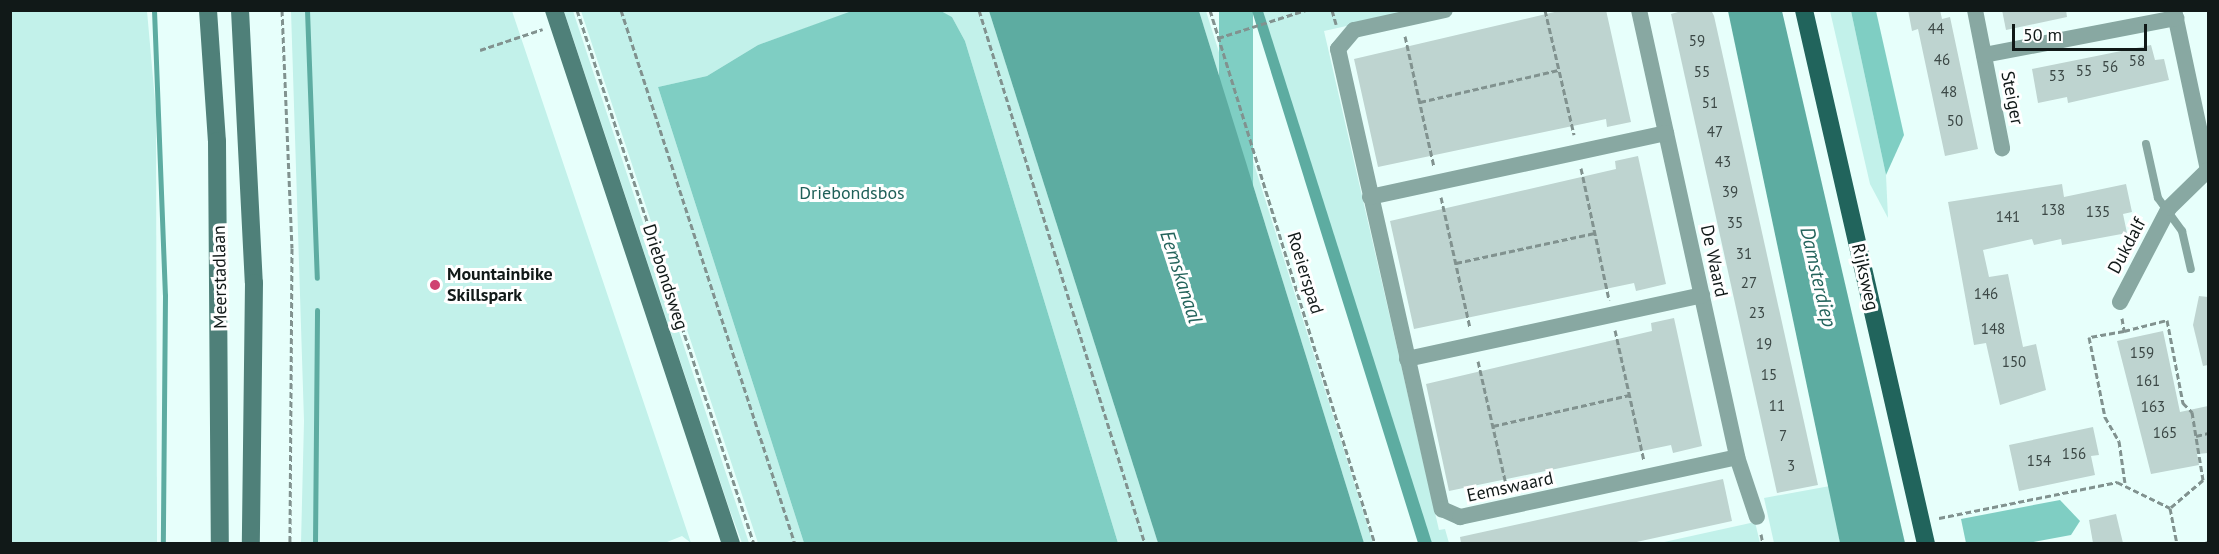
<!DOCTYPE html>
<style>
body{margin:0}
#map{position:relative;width:2219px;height:554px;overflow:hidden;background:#e7fffb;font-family:"PT Sans",sans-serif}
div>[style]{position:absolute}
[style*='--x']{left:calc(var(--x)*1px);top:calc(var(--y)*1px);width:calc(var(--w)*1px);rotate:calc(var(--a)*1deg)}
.green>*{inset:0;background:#c2f1ea}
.forest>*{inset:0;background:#7fcec3;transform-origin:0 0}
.water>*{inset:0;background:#5daca1}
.stream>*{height:5px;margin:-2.5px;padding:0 2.5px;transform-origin:2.5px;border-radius:2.5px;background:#5daca1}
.building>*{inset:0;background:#bed4d0}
.path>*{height:3px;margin-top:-1.5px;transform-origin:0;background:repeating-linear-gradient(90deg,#81928f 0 6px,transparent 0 9px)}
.lane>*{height:8px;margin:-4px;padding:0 4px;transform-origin:4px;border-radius:4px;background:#88a8a2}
.street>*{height:16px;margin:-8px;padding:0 8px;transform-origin:8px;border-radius:8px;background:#88a8a2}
.secondary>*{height:18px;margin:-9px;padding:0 9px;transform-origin:9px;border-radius:9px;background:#4f8079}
.primary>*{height:18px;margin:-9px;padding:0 9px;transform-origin:9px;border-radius:9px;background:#21645c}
.dots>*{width:16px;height:16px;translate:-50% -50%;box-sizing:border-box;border:3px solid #fff;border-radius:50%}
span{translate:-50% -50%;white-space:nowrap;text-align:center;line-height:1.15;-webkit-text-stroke:6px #fff;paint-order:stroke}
.number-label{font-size:15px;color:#3c4846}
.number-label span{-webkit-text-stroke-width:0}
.street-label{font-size:18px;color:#111918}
.park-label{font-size:18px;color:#1f6059}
.poi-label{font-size:18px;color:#111918;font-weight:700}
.left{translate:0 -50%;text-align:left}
.water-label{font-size:20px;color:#24645c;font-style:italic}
.frame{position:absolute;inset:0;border:12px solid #111918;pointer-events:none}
.scale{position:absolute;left:2012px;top:24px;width:135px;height:27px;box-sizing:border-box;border:3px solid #111918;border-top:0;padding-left:8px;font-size:18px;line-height:21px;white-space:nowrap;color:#111918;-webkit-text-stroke:4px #fff;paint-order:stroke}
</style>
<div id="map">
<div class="green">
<i style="clip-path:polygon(10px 11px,147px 11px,156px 112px,157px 543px,11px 543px)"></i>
<i style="clip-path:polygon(291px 11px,512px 11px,691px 543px,682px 536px,662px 544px,301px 543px,304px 421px)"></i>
<i style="clip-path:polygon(564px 11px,573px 11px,749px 543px,742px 543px,729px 508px)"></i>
<i style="clip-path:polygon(581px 11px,854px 11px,758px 45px,707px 76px,658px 87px,804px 543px,758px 543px)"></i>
<i style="clip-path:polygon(939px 11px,989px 11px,1158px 543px,1118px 543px,965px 41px,952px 17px)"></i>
<i style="clip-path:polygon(1199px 11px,1206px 11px,1373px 543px,1364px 543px)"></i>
<i style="clip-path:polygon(1253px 11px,1414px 11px,1324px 31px,1439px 530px,1445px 529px,1449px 543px,1420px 543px)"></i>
<i style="clip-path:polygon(1830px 11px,1851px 11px,1886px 175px,1888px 218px,1870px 184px)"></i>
<i style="clip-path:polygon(1830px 486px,1840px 543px,1774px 543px,1764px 498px)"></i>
<i style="clip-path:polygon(1755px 522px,1760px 543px,1655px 544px)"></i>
</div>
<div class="forest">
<i style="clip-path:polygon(939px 10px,952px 17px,965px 41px,1118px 543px,804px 543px,658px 87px,707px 76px,758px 45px,849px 12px)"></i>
<i style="left:1219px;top:11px;width:34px;height:558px"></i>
<i style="clip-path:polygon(1851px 11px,1876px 11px,1904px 135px,1886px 175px)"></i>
<i style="clip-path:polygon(2060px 500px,2080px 521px,2071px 535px,2028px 543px,1966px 543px,1961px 519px)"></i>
</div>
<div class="water">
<i style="clip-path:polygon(989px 11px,1199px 11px,1364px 543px,1158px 543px)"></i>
<i style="clip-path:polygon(1252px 11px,1263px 11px,1432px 543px,1418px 543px)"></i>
<i style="clip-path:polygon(1728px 11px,1782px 11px,1905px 543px,1840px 543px)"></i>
</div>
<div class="stream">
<i style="--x:154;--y:10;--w:285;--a:87.8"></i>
<i style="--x:165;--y:295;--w:249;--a:90.5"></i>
<i style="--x:307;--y:10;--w:268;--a:87.9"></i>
<i style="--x:315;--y:544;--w:234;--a:-89.5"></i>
</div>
<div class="building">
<i style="clip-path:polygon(1563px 10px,1606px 10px,1631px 122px,1607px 127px,1606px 119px,1378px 167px,1354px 59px)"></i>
<i style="clip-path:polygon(1685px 10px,1711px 10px,1714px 16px,1818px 485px,1777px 493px,1671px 14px)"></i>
<i style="clip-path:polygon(1908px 10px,1940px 10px,1942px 19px,1950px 17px,1978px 149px,1945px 156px,1918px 29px,1912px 31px)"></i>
<i style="clip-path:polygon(2002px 10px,2066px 10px,2067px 17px,2006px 30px)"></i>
<i style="clip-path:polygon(2151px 45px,2155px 60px,2164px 59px,2169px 80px,2068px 103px,2067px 97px,2038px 103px,2032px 69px)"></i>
<i style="clip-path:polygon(1638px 156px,1666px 284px,1636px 291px,1634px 283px,1414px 329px,1390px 221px,1616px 169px,1615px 161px)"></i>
<i style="clip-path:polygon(2062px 184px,2064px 197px,2126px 184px,2132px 212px,2123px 214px,2127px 233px,2062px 245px,2061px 239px,2034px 245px,2032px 239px,1983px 250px,1989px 277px,2008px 274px,2023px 347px,2036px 344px,2046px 390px,2000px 405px,1986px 343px,1974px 345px,1948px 202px)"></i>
<i style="clip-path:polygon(2199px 296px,2208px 297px,2208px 365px,2203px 366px,2193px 325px)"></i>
<i style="clip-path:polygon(1674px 318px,1702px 446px,1673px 453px,1671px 445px,1449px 491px,1426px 384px,1652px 331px,1651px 323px)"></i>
<i style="clip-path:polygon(2163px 331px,2180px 412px,2208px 406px,2208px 453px,2197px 454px,2199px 465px,2151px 474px,2117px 341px)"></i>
<i style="clip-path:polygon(2093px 427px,2099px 455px,2091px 456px,2095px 475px,2019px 491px,2009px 445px)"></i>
<i style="clip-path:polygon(1723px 479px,1732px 521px,1632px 543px,1461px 543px,1460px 537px)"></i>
<i style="clip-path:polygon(2116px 514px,2123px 543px,2093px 543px,2089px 520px)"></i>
</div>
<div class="path">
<i style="--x:282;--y:10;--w:238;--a:87.6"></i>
<i style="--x:292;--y:248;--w:296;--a:90.4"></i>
<i style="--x:577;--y:10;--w:563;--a:71.66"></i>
<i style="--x:621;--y:10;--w:562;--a:71.95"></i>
<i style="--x:979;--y:10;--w:559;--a:72.73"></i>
<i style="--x:1210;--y:10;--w:559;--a:72.83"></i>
<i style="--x:1332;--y:10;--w:15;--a:74"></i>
<i style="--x:1545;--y:10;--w:128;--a:76.9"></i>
<i style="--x:1405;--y:36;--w:134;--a:77.5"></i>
<i style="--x:1218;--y:38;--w:92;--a:-17.7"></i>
<i style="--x:480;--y:50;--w:66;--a:-18.4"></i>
<i style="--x:1420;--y:102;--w:143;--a:-13"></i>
<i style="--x:1581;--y:168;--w:135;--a:78"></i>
<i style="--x:1441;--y:197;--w:134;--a:77.5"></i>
<i style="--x:1456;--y:263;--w:142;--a:-12.2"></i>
<i style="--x:2122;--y:318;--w:13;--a:81"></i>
<i style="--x:2124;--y:331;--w:44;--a:-14.3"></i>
<i style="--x:2167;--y:320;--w:85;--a:79.1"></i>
<i style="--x:2183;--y:403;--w:13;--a:45"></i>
<i style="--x:2192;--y:412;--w:69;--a:80.8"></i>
<i style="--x:2203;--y:480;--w:43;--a:139.7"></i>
<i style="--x:1615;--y:330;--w:134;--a:77.5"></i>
<i style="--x:2124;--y:331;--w:36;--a:170"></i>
<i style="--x:2089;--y:337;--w:82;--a:78.7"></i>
<i style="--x:2105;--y:417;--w:28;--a:60"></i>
<i style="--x:2119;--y:441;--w:42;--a:81.9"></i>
<i style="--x:1478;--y:361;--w:131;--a:77.2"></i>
<i style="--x:1493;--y:426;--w:140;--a:-12.8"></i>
<i style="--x:2196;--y:436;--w:12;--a:-14"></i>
<i style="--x:1939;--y:518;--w:182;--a:-11.4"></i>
<i style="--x:2117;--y:482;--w:59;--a:26.1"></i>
<i style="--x:2170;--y:508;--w:37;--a:79"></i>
<i style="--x:1761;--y:534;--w:10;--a:79"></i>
<i style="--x:2202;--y:544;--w:6;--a:-18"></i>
</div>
<div class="lane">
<i style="--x:2146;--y:144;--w:55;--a:77.5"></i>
<i style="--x:2158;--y:198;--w:41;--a:54"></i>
<i style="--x:2182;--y:231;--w:39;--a:77"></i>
</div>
<div class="street">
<i style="--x:1445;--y:10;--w:93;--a:167.6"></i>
<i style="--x:1354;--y:30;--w:25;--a:130"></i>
<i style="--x:1338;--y:49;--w:472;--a:77.3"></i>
<i style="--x:1442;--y:509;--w:20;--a:24"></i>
<i style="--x:1460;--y:517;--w:283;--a:-12.2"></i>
<i style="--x:1639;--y:10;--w:458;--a:77.6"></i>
<i style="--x:1737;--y:457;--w:63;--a:71.6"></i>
<i style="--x:1975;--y:10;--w:141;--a:78.9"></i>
<i style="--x:2174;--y:10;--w:164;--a:78"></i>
<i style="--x:1984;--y:55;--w:196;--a:-10.9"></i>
<i style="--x:1370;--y:197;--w:303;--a:-12.2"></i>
<i style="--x:2120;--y:302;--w:106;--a:-62.5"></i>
<i style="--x:2169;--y:208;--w:54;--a:-44.3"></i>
<i style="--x:1407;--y:359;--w:302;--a:-12.2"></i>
</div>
<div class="secondary">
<i style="--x:208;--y:10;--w:131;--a:86.1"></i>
<i style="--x:217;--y:141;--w:403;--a:89.6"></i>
<i style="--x:240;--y:10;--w:273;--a:87.1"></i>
<i style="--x:254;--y:283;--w:261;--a:90.7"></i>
<i style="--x:554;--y:10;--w:563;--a:71.66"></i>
</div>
<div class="primary">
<i style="--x:1804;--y:10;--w:548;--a:77.13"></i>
</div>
<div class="dots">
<i style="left:435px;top:285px;background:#cf4270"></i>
</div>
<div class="number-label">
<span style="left:1936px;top:29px">44</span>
<span style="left:1697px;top:41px">59</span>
<span style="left:1942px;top:60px">46</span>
<span style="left:2137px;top:61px">58</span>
<span style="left:2110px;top:67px">56</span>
<span style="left:2084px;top:71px">55</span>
<span style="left:1702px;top:72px">55</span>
<span style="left:2057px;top:76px">53</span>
<span style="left:1949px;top:92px">48</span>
<span style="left:1710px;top:103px">51</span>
<span style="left:1955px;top:121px">50</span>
<span style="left:1715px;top:132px">47</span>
<span style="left:1723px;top:162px">43</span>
<span style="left:1730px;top:192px">39</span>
<span style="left:2053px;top:210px">138</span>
<span style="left:2098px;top:212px">135</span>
<span style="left:2008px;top:217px">141</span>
<span style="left:1735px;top:223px">35</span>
<span style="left:1744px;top:254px">31</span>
<span style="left:1749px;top:283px">27</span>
<span style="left:1986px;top:294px">146</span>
<span style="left:1757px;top:313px">23</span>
<span style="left:1993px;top:329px">148</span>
<span style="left:1764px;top:344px">19</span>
<span style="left:2142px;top:353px">159</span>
<span style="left:2014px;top:362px">150</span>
<span style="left:1769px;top:375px">15</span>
<span style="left:2148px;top:381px">161</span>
<span style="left:1777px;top:406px">11</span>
<span style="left:2153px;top:407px">163</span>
<span style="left:2165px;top:433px">165</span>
<span style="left:1783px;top:436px">7</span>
<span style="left:2074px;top:454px">156</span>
<span style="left:2039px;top:461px">154</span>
<span style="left:1791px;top:466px">3</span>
</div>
<div class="street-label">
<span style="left:2012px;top:98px;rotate:79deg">Steiger</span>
<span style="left:2127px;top:246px;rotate:-62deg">Dukdalf</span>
<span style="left:1714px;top:261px;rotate:78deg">De Waard</span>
<span style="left:1305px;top:273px;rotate:73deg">Roeierspad</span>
<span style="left:220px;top:277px;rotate:-91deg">Meerstadlaan</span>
<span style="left:665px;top:277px;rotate:72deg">Driebondsweg</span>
<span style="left:1865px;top:277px;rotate:77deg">Rijksweg</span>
<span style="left:1510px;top:487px;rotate:-12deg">Eemswaard</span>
</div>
<div class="park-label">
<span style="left:852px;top:193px">Driebondsbos</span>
</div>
<div class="poi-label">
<span class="left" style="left:447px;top:285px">Mountainbike<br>Skillspark</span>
</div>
<div class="water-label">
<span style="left:1181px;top:277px;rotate:72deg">Eemskanaal</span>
<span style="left:1818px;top:277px;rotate:77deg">Damsterdiep</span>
</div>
<div class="frame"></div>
<div class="scale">50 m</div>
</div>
